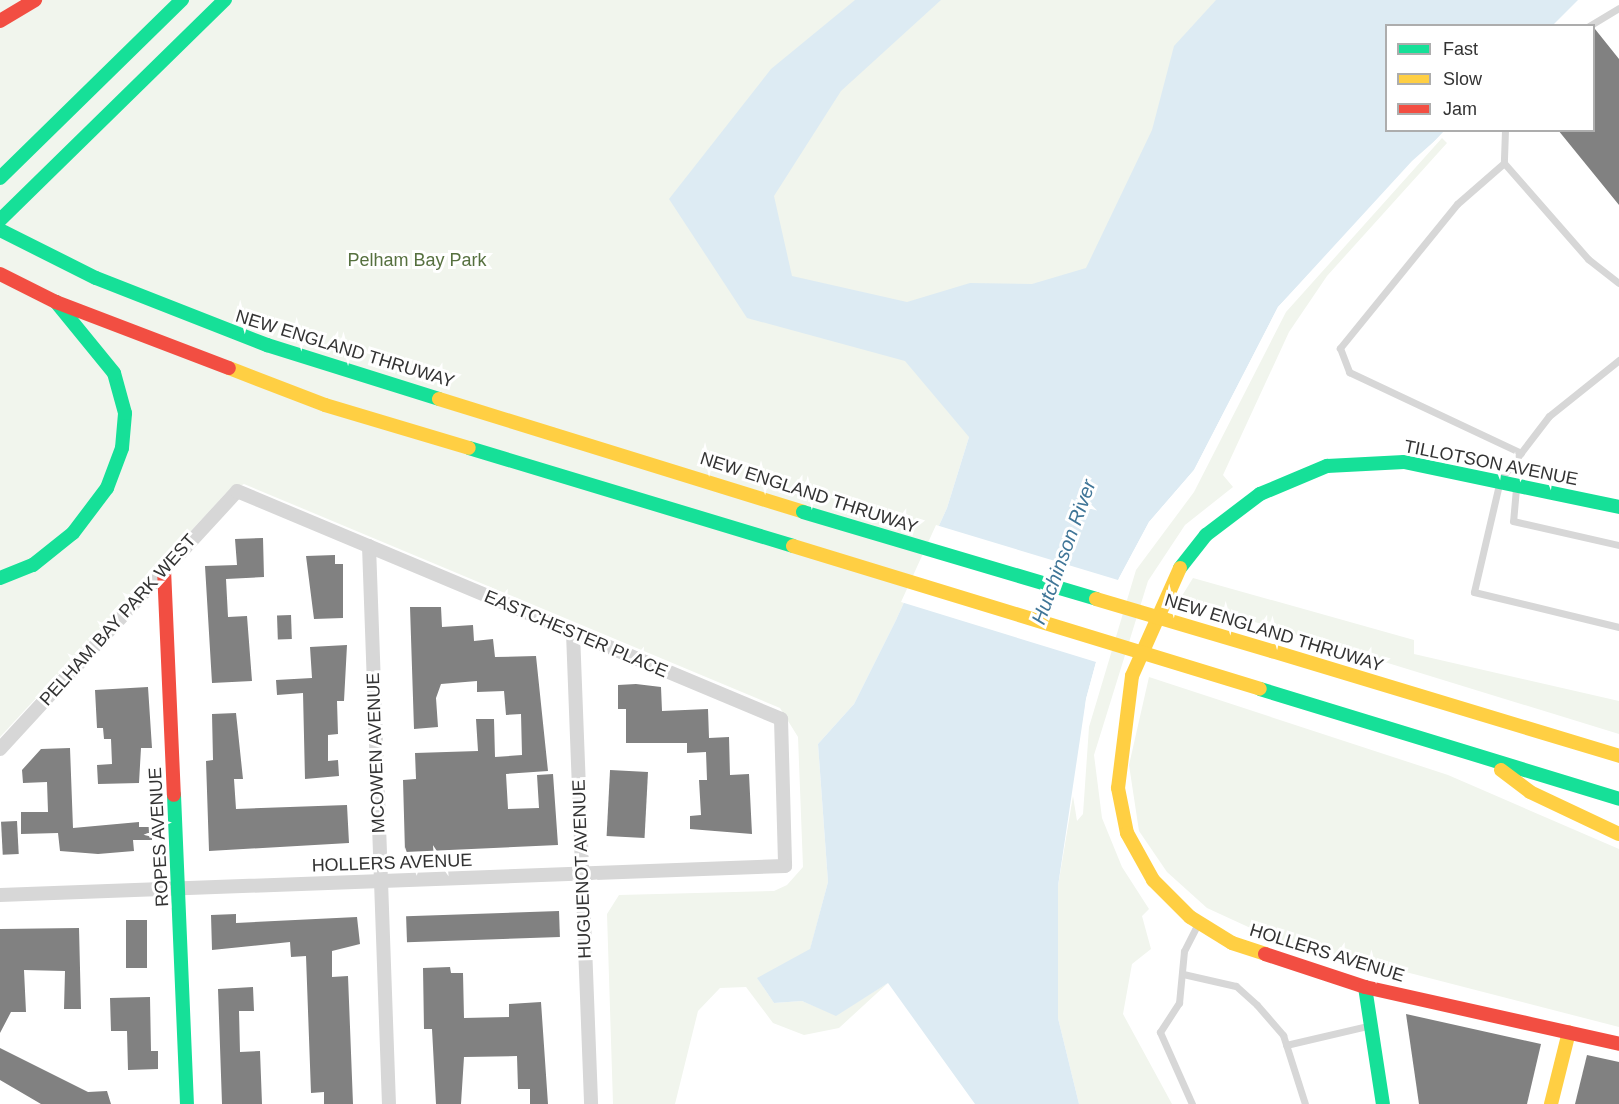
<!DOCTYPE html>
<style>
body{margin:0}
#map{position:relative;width:1619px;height:1104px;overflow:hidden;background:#fff;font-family:Arial,sans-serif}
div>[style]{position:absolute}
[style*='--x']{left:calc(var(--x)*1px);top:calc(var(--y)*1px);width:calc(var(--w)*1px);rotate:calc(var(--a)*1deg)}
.green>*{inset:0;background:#f1f5ed}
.water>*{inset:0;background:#ddebf3}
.pier>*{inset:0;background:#fff}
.building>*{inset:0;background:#818181;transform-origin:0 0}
.lane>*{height:7px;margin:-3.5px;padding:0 3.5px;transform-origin:3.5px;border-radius:3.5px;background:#d7d7d7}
.street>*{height:14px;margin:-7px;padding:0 7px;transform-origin:7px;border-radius:7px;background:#d7d7d7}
.fast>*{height:14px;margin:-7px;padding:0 7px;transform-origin:7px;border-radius:7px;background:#16e098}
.slow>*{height:14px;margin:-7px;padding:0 7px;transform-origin:7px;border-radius:7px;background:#ffcf43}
.jam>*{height:14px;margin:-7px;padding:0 7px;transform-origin:7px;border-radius:7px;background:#f24e42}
.fast-bridge>*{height:14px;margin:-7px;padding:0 7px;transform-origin:7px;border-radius:7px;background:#16e098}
.slow-bridge>*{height:14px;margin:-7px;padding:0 7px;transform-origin:7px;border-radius:7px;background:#ffcf43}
span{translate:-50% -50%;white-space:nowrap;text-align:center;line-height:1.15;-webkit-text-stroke:6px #fff;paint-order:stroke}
.park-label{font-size:18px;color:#56703f}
.street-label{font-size:18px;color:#333}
.water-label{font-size:20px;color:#3f7597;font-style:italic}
.legend{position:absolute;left:1385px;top:24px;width:210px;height:108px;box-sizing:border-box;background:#fff;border:2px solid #adadad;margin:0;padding:8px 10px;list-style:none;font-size:18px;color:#333}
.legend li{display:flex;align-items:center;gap:12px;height:30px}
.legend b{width:30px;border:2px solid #adadad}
</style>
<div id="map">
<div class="green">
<i style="clip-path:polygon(0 0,1347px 0,969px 437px,947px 508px,896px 620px,854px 704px,818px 744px,828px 882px,810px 950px,758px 979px,774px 1003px,802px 1001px,836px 1015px,888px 983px,839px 1028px,804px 1035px,773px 1023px,746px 987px,720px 988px,698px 1011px,675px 1104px,613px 1104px,607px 914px,619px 895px,774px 891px,787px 885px,803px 867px,798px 737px,780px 708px,244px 484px,226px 493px,0 737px)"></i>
<i style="clip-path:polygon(1442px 138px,1447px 143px,1327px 276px,1289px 332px,1223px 475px,1233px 487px,1185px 525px,1148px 581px,1094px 755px,1102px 818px,1122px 867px,1149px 909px,1142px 916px,1151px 949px,1132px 964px,1123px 1014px,1172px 1104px,1079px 1104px,1058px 1018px,1058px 886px,1073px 796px,1077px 821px,1083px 814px,1089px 727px,1136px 570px,1194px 492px,1286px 312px)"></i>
<i style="clip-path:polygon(1193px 578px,1414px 640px,1414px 654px,1619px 701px,1619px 734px,1180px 599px)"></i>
<i style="clip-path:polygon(1149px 677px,1448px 775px,1619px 849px,1619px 1027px,1270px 937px,1207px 908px,1167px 872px,1139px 831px,1129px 765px)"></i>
</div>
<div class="water">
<i style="clip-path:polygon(855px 0,941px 0,841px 91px,774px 196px,792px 276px,907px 302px,970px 283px,1032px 284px,1086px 268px,1152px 130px,1174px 46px,1216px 0,1578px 0,1553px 25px,1386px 26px,1386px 130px,1444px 131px,1278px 307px,1194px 470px,1149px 522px,1119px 578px,1086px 699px,1058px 886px,1058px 1018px,1079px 1104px,975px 1104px,888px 983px,836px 1016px,802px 1001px,774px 1003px,757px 978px,810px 949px,828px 882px,818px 744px,854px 704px,896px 620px,947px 508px,969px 437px,905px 361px,747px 318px,669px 199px,771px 69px)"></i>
</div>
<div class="pier">
<i style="clip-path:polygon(1447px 130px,1280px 309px,1196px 472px,1152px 524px,1122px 579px,1089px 699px,1075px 805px,1086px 699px,1096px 662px,901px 602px,936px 525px,1118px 580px,1149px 522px,1194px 470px,1278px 307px,1412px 161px)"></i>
</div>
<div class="building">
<i style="clip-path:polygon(1595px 29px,1619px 59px,1619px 205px,1558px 130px,1593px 130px)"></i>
<i style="clip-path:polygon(263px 538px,264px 577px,226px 579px,228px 617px,247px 616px,252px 681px,212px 683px,205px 566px,237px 565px,235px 539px)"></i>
<i style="clip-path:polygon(335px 555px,335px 564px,343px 564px,343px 618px,314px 619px,306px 556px)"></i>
<i style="clip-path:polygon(410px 607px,441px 607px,442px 627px,473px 625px,474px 641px,493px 639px,495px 657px,536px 656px,548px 771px,506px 774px,508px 809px,539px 808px,537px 775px,553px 774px,558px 845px,405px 852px,403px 780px,416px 779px,415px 753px,478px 751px,476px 719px,494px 719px,495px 757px,522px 755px,521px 714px,506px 715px,504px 691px,477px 692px,477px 681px,441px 684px,436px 698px,438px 727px,414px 729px)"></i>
<i style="left:291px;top:615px;width:24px;height:14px;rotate:88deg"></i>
<i style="clip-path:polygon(347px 645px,344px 701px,337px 701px,338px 734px,328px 735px,328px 761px,338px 760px,339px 776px,305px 779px,303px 693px,277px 695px,276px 680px,312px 678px,310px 647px)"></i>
<i style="clip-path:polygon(636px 684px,661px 687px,662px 711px,708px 709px,709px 738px,729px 737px,730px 775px,749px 774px,752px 834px,690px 829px,690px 816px,701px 815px,699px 780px,707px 780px,706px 752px,687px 753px,687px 743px,626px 743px,626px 709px,618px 709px,618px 685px)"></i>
<i style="clip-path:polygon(148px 687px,152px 748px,141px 748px,139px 783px,98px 784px,97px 765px,112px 764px,111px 739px,104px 739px,103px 728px,97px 728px,95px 690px)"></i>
<i style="clip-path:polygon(236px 713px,243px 779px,234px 779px,236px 809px,347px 805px,349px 843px,209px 851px,206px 761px,213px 760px,212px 714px)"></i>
<i style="clip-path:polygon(70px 748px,73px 828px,139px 822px,139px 827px,152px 827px,152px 840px,133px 840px,134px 851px,98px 854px,60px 851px,58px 833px,21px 834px,21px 812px,48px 812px,47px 782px,23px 783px,22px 770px,41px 749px)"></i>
<i style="left:648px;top:772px;width:66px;height:38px;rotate:93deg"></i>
<i style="left:17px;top:821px;width:33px;height:16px;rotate:87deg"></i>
<i style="left:559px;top:911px;width:26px;height:153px;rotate:88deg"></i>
<i style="clip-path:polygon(236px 914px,236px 923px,357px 917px,360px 944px,332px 951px,332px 977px,348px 976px,353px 1104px,324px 1104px,324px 1092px,311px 1093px,306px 956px,291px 957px,290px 942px,212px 950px,211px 915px)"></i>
<i style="left:126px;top:920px;width:21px;height:48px"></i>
<i style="clip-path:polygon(79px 928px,81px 1009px,64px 1009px,65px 971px,24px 970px,26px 1012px,11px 1012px,0 1033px,0 929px)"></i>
<i style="clip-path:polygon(450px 967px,451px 973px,463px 973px,464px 1018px,509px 1017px,509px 1004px,541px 1002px,548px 1104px,530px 1104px,530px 1089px,518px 1089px,517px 1056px,464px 1057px,461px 1104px,436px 1104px,432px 1029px,424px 1029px,423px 968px)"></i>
<i style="clip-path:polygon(253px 987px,254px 1011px,239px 1011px,240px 1052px,260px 1051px,262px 1104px,222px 1104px,218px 989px)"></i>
<i style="clip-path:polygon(150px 997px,151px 1051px,158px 1051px,158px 1069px,128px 1070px,127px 1031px,111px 1031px,110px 998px)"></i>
<i style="clip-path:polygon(1406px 1014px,1541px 1044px,1527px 1104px,1419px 1104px)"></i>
<i style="clip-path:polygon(0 1048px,88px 1092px,107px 1091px,111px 1104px,41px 1104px,0 1080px)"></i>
<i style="clip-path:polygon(1587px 1055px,1619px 1062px,1619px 1104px,1575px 1104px)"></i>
</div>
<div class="lane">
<i style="--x:1589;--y:26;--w:35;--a:-31"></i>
<i style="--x:1505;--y:130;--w:33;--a:92"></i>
<i style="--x:1504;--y:163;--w:128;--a:48.8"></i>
<i style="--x:1588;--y:259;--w:39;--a:38"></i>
<i style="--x:1504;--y:163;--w:62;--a:138.9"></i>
<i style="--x:1457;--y:204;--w:186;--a:129.1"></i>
<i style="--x:1340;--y:348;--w:26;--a:69"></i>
<i style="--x:1349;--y:372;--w:190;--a:25.2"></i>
<i style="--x:1619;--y:360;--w:90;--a:141.3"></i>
<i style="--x:1549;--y:416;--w:81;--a:127.4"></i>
<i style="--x:1500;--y:480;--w:115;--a:103.1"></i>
<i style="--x:1474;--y:592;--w:149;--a:13.6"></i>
<i style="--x:1516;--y:488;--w:33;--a:95"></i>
<i style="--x:1513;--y:521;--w:109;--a:12.8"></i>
<i style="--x:1183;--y:974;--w:54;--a:12.8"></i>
<i style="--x:1236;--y:986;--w:28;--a:42"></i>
<i style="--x:1257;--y:1005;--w:40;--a:49"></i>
<i style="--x:1283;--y:1035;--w:72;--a:72.3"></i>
<i style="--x:1286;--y:1045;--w:83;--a:-13.2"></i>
<i style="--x:1192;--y:1104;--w:79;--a:-114"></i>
<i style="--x:1160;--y:1032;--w:35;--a:-57"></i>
<i style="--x:1179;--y:1003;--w:52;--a:-84.5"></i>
<i style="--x:1184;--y:951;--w:29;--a:-63"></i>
</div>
<div class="street">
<i style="--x:369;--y:546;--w:558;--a:87.95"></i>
<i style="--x:573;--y:633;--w:471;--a:87.8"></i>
<i style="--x:0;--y:749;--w:350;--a:-47.4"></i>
<i style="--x:237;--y:491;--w:590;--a:22.74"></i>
<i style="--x:781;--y:719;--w:147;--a:88.4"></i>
<i style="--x:785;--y:866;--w:786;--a:177.88"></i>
</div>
<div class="fast">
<i style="--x:0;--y:178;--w:255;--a:-44.4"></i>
<i style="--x:0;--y:220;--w:315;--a:-44.4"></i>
<i style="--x:0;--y:230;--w:107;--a:26.6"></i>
<i style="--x:96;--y:278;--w:184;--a:21.4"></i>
<i style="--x:267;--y:345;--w:180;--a:17.4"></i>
<i style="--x:469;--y:448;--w:338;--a:16.8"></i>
<i style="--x:1180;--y:568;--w:42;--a:-51.8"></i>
<i style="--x:1206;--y:535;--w:68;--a:-37.2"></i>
<i style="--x:1260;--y:494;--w:73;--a:-22.7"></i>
<i style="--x:1327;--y:466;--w:77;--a:-3"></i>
<i style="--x:1404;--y:462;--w:220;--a:11.8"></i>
<i style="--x:0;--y:578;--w:35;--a:-22"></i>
<i style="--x:33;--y:565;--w:51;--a:-38.7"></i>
<i style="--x:73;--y:533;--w:56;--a:-52.9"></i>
<i style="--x:107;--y:488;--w:43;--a:-69.4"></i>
<i style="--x:122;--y:448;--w:35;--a:-85"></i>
<i style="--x:125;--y:413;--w:41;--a:-105.4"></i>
<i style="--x:114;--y:373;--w:92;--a:-129.2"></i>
<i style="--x:1260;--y:689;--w:375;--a:17"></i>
<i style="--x:174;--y:795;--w:309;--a:87.6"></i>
<i style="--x:1365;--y:987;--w:118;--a:81.3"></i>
</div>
<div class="slow">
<i style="--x:229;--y:368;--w:103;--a:21.1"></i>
<i style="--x:325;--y:405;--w:150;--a:16.6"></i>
<i style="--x:439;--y:399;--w:381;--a:17.2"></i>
<i style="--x:1180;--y:568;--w:118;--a:114"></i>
<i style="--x:1132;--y:676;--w:113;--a:97.1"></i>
<i style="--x:1118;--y:788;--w:46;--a:78.7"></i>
<i style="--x:1127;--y:833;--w:54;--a:61"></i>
<i style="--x:1153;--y:880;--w:52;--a:45"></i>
<i style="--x:1190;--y:917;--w:49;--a:31.8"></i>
<i style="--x:1232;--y:943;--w:35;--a:18"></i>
<i style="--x:1272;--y:651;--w:363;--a:16.8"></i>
<i style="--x:1501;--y:770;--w:36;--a:37"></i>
<i style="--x:1530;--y:792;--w:98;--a:25.3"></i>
<i style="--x:1551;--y:1104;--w:74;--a:-76"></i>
</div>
<div class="jam">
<i style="--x:0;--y:21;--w:41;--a:-31"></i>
<i style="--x:0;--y:274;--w:63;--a:26.6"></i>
<i style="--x:56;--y:302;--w:185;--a:20.9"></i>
<i style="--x:164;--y:569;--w:226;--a:87.5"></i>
<i style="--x:1265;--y:954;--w:105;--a:18.3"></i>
<i style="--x:1365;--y:987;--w:260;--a:12.6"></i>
</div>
<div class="fast-bridge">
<i style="--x:803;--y:512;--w:306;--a:16.5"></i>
</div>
<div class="slow-bridge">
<i style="--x:793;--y:546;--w:488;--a:17"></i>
<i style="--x:1096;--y:599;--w:184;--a:16.5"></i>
</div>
<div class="park-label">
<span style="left:417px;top:260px">Pelham Bay Park</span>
</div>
<div class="street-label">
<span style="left:345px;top:349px;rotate:17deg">NEW ENGLAND THRUWAY</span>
<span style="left:1491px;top:463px;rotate:11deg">TILLOTSON AVENUE</span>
<span style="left:809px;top:493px;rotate:18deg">NEW ENGLAND THRUWAY</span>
<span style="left:118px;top:620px;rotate:-48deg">PELHAM BAY PARK WEST</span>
<span style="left:1274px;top:633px;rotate:17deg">NEW ENGLAND THRUWAY</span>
<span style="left:576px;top:634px;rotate:23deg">EASTCHESTER PLACE</span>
<span style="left:376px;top:753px;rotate:-92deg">MCOWEN AVENUE</span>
<span style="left:159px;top:837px;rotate:-93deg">ROPES AVENUE</span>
<span style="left:392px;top:863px;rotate:-2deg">HOLLERS AVENUE</span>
<span style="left:582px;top:869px;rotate:-92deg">HUGUENOT AVENUE</span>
<span style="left:1327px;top:953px;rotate:17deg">HOLLERS AVENUE</span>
</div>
<div class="water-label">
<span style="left:1064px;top:552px;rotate:-70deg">Hutchinson River</span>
</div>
<ul class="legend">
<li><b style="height:8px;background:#16e098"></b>Fast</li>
<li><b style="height:8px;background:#ffcf43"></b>Slow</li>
<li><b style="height:8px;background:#f24e42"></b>Jam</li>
</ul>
</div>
